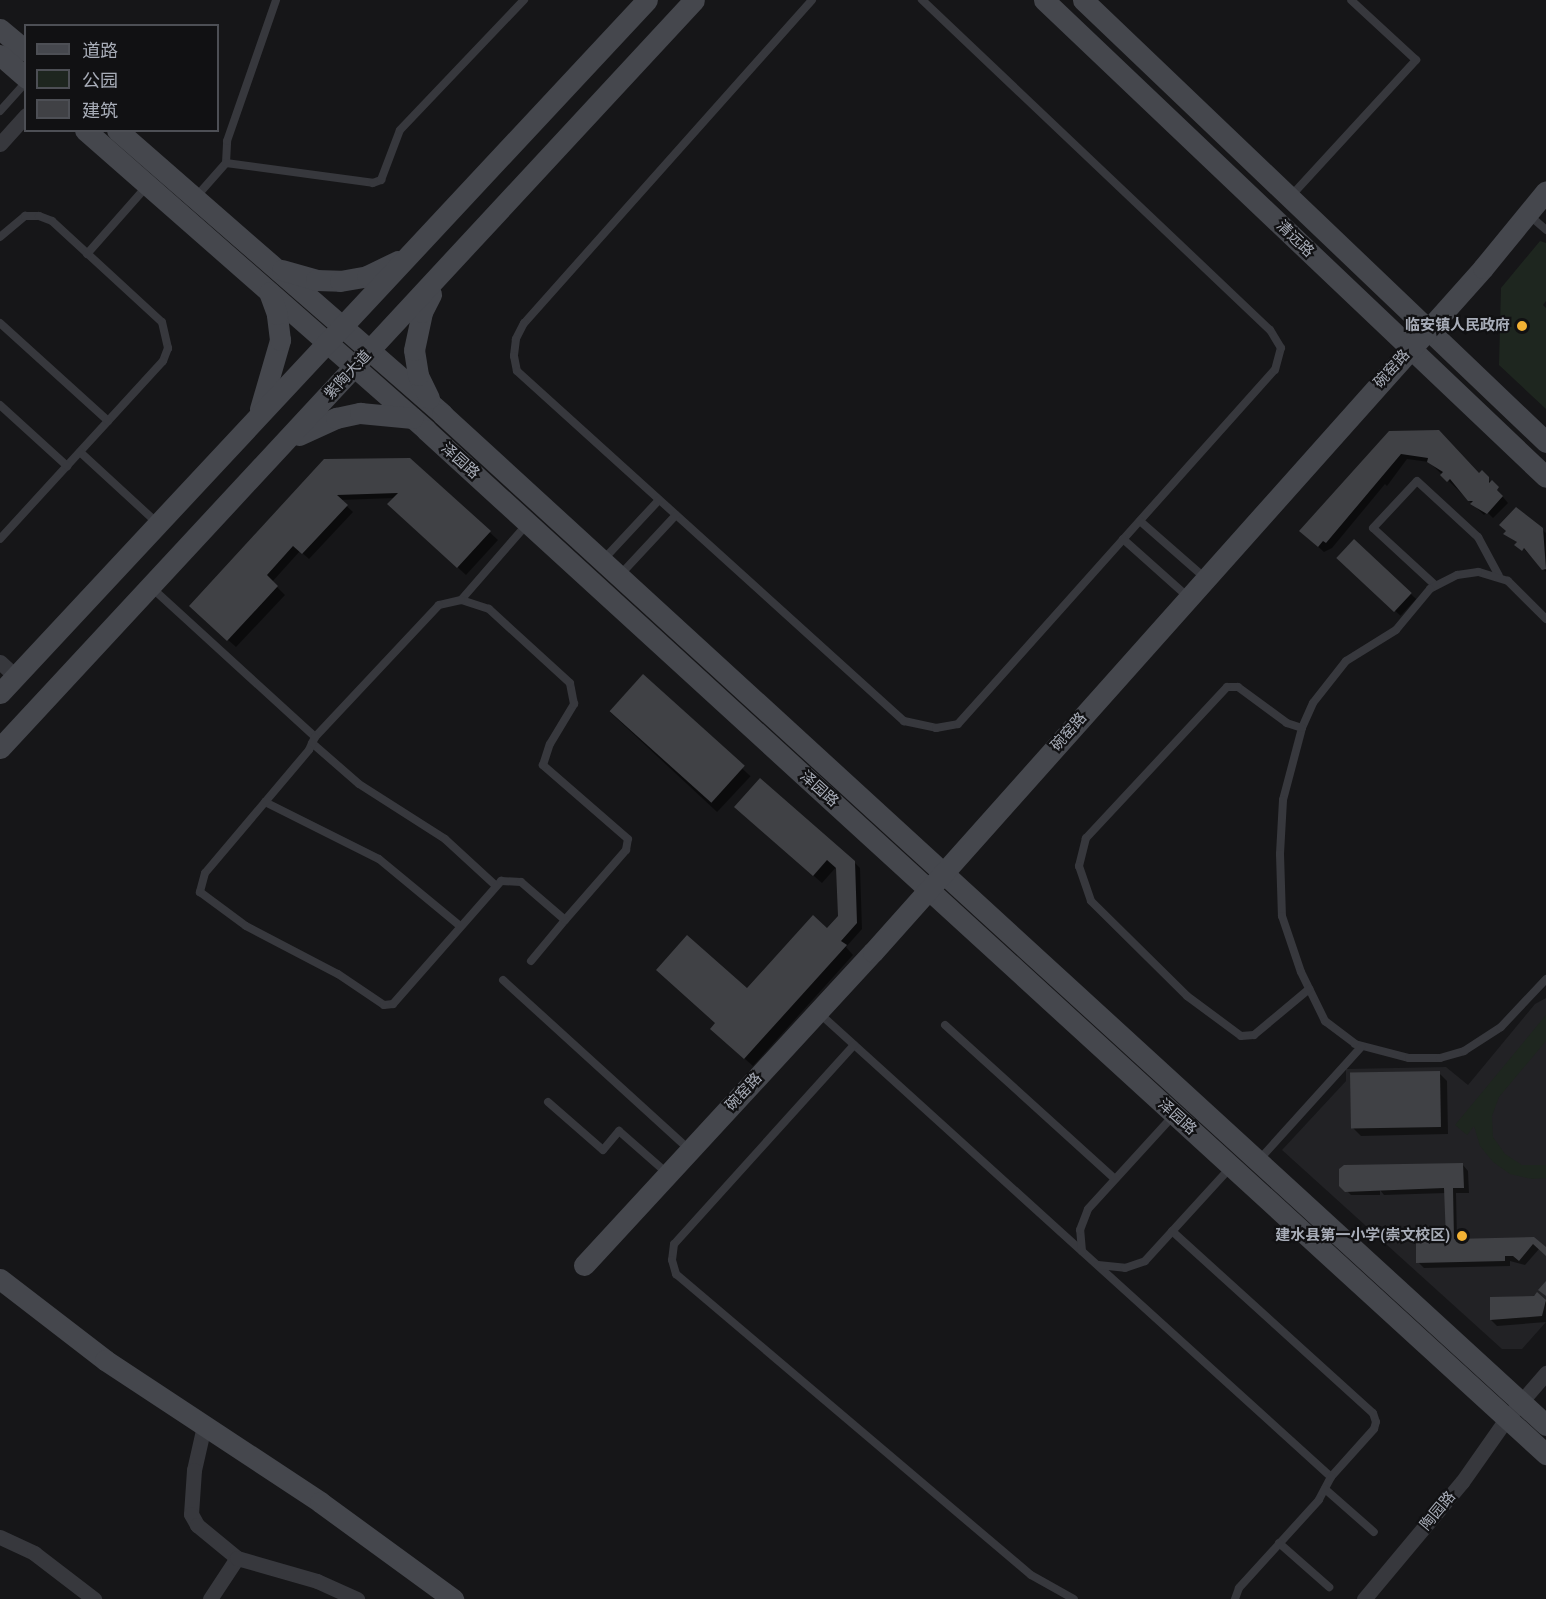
<!DOCTYPE html>
<meta charset="utf-8">
<style>
body{margin:0}
#map{position:relative;width:1546px;height:1599px;overflow:hidden;background:#161618;font-family:"Roboto Condensed","Noto Sans SC",sans-serif}
div>[style]{position:absolute}
[style*='--x']{left:calc(var(--x)*1px);top:calc(var(--y)*1px);width:calc(var(--w)*1px);rotate:calc(var(--a)*1deg)}
.built>*{inset:0;background:#222225}
.green>*{inset:0;background:#1e261f}
.shadow>*{inset:0;background:#0007;transform-origin:0 0}
.building>*{inset:0;background:#404145;transform-origin:0 0}
.lane>*{height:8px;margin:-4px;padding:0 4px;transform-origin:4px;border-radius:4px;background:#37383d}
.street>*{height:15px;margin:-7.5px;padding:0 7.5px;transform-origin:7.5px;border-radius:7.5px;background:#37383d}
.secondary>*{height:21px;margin:-10.5px;padding:0 10.5px;transform-origin:10.5px;border-radius:10.5px;background:#45474d}
.dots>*{width:16px;height:16px;translate:-50% -50%;box-sizing:border-box;border:3px solid #111113;border-radius:50%}
span{translate:-50% -50%;white-space:nowrap;text-align:center;line-height:1.15;-webkit-text-stroke:4.5px #111113;paint-order:stroke}
.street-label{font-size:15px;color:#a8adb8}
.poi-label{font-size:15px;color:#a8adb8;font-weight:700}
.right{translate:-100% -50%;text-align:right}
.legend{position:absolute;left:24px;top:24px;width:195px;height:108px;box-sizing:border-box;background:#111113;border:2px solid #4d4f55;margin:0;padding:8px 10px;list-style:none;font-size:18px;color:#a8adb8}
.legend li{display:flex;align-items:center;gap:12px;height:30px}
.legend b{width:30px;border:2px solid #4d4f55}
</style>
<div id="map">
<div class="built">
<i style="clip-path:polygon(1546px 998px,1546px 1322px,1522px 1349px,1502px 1349px,1282px 1150px,1346px 1081px,1346px 1069px,1446px 1067px,1468px 1085px,1535px 1004px)"></i>
</div>
<div class="green">
<i style="clip-path:polygon(1540px 241px,1546px 243px,1546px 301px,1543px 305px,1546px 308px,1546px 409px,1499px 365px,1501px 288px)"></i>
<i style="clip-path:polygon(1546px 1015px,1546px 1041px,1499px 1097px,1492px 1116px,1493px 1137px,1505px 1154px,1522px 1165px,1546px 1165px,1546px 1178px,1532px 1179px,1510px 1174px,1493px 1162px,1480px 1146px,1474px 1126px,1467px 1135px,1455px 1125px)"></i>
</div>
<div class="shadow">
<i style="clip-path:polygon(1390px 433px,1479px 475px,1482px 472px,1508px 503px,1493px 518px,1487px 512px,1484px 515px,1429px 462px,1407px 459px,1387px 486px,1385px 484px,1332px 548px,1324px 552px,1307px 537px)"></i>
<i style="clip-path:polygon(410px 459px,498px 540px,466px 575px,397px 512px,395px 498px,340px 500px,353px 512px,309px 559px,300px 551px,272px 582px,285px 595px,236px 647px,199px 614px,325px 461px)"></i>
<i style="clip-path:polygon(1516px 509px,1546px 533px,1546px 572px,1501px 525px)"></i>
<i style="left:1354px;top:541px;width:85px;height:23px;rotate:43deg"></i>
<i style="left:643px;top:676px;width:147px;height:49px;rotate:43deg"></i>
<i style="clip-path:polygon(744px 815px,854px 862px,860px 868px,862px 929px,846px 947px,853px 955px,753px 1066px,720px 1037px,747px 990px,827px 930px,840px 917px,838px 865px,822px 883px)"></i>
<i style="clip-path:polygon(1439px 1073px,1447px 1081px,1448px 1134px,1361px 1136px,1353px 1128px)"></i>
<i style="clip-path:polygon(1463px 1165px,1468px 1171px,1469px 1193px,1456px 1193px,1457px 1240px,1534px 1238px,1546px 1249px,1546px 1255px,1539px 1249px,1525px 1265px,1510px 1261px,1510px 1266px,1424px 1268px,1418px 1262px,1449px 1240px,1446px 1193px,1384px 1195px,1380px 1190px,1380px 1195px,1351px 1195px,1341px 1185px)"></i>
<i style="clip-path:polygon(1537px 1294px,1546px 1302px,1546px 1322px,1497px 1326px,1491px 1320px)"></i>
</div>
<div class="building">
<i style="clip-path:polygon(1439px 430px,1479px 473px,1482px 470px,1489px 477px,1489px 483px,1492px 480px,1499px 487px,1497px 490px,1503px 496px,1487px 514px,1470px 504px,1473px 501px,1468px 501px,1450px 479px,1447px 482px,1440px 475px,1443px 472px,1427px 462px,1428px 458px,1401px 454px,1326px 543px,1323px 541px,1318px 547px,1299px 531px,1389px 431px)"></i>
<i style="clip-path:polygon(410px 458px,491px 531px,457px 568px,387px 504px,398px 493px,337px 495px,348px 505px,302px 554px,293px 546px,267px 575px,278px 586px,227px 641px,189px 606px,324px 459px)"></i>
<i style="clip-path:polygon(1516px 507px,1543px 528px,1546px 569px,1542px 570px,1524px 548px,1522px 551px,1514px 545px,1517px 542px,1503px 534px,1506px 531px,1499px 525px)"></i>
<i style="left:1354px;top:539px;width:79px;height:26px;rotate:43deg"></i>
<i style="left:643px;top:674px;width:137px;height:50px;rotate:42deg"></i>
<i style="clip-path:polygon(760px 778px,855px 861px,857px 923px,841px 941px,847px 945px,744px 1059px,710px 1029px,715px 1023px,656px 970px,687px 935px,747px 988px,813px 915px,827px 928px,838px 916px,836px 868px,827px 860px,813px 876px,734px 807px)"></i>
<i style="left:1440px;top:1071px;width:56px;height:90px;rotate:89deg"></i>
<i style="clip-path:polygon(1463px 1163px,1464px 1188px,1453px 1188px,1454px 1239px,1534px 1237px,1546px 1247px,1546px 1256px,1533px 1244px,1519px 1261px,1513px 1256px,1505px 1256px,1505px 1261px,1416px 1263px,1416px 1239px,1446px 1239px,1444px 1188px,1345px 1192px,1339px 1186px,1339px 1169px,1344px 1165px)"></i>
<i style="clip-path:polygon(1546px 1281px,1546px 1296px,1538px 1290px)"></i>
<i style="clip-path:polygon(1537px 1292px,1546px 1300px,1542px 1316px,1490px 1320px,1490px 1297px,1534px 1296px)"></i>
</div>
<div class="lane">
<i style="--x:812;--y:0;--w:433;--a:131.7"></i>
<i style="--x:524;--y:323;--w:18;--a:117"></i>
<i style="--x:516;--y:339;--w:17;--a:97"></i>
<i style="--x:514;--y:356;--w:15;--a:79"></i>
<i style="--x:517;--y:371;--w:522;--a:42.13"></i>
<i style="--x:904;--y:721;--w:33;--a:12"></i>
<i style="--x:936;--y:728;--w:22;--a:-10"></i>
<i style="--x:958;--y:724;--w:475;--a:-48.2"></i>
<i style="--x:1275;--y:370;--w:23;--a:-75"></i>
<i style="--x:1281;--y:348;--w:21;--a:-121"></i>
<i style="--x:1270;--y:330;--w:480;--a:-136.5"></i>
<i style="--x:0;--y:111;--w:39;--a:-48"></i>
<i style="--x:226;--y:163;--w:22;--a:-87"></i>
<i style="--x:227;--y:141;--w:149;--a:-70.8"></i>
<i style="--x:1291;--y:196;--w:185;--a:-47.4"></i>
<i style="--x:1416;--y:60;--w:88;--a:-137.3"></i>
<i style="--x:196;--y:197;--w:45;--a:-48.6"></i>
<i style="--x:226;--y:163;--w:148;--a:7.7"></i>
<i style="--x:373;--y:183;--w:9;--a:-21"></i>
<i style="--x:381;--y:180;--w:53;--a:-69.2"></i>
<i style="--x:400;--y:130;--w:180;--a:-46.4"></i>
<i style="--x:1529;--y:215;--w:23;--a:41"></i>
<i style="--x:0;--y:237;--w:33;--a:-40"></i>
<i style="--x:25;--y:216;--w:14;--a:0"></i>
<i style="--x:39;--y:216;--w:14;--a:21"></i>
<i style="--x:52;--y:221;--w:149;--a:42.6"></i>
<i style="--x:162;--y:322;--w:27;--a:77"></i>
<i style="--x:168;--y:348;--w:14;--a:111"></i>
<i style="--x:163;--y:361;--w:241;--a:132.5"></i>
<i style="--x:87;--y:254;--w:89;--a:-48.6"></i>
<i style="--x:0;--y:323;--w:146;--a:42.2"></i>
<i style="--x:0;--y:405;--w:91;--a:42.3"></i>
<i style="--x:80;--y:452;--w:103;--a:42.6"></i>
<i style="--x:1140;--y:521;--w:85;--a:41.2"></i>
<i style="--x:1123;--y:539;--w:86;--a:41.7"></i>
<i style="--x:603;--y:560;--w:82;--a:-47"></i>
<i style="--x:620;--y:575;--w:82;--a:-47"></i>
<i style="--x:1435;--y:585;--w:84;--a:-137.4"></i>
<i style="--x:1373;--y:528;--w:64;--a:-46.9"></i>
<i style="--x:1417;--y:481;--w:83;--a:42.6"></i>
<i style="--x:1478;--y:537;--w:44;--a:61.7"></i>
<i style="--x:152;--y:588;--w:221;--a:42.4"></i>
<i style="--x:461;--y:600;--w:101;--a:-49"></i>
<i style="--x:1546;--y:619;--w:54;--a:-135"></i>
<i style="--x:1508;--y:581;--w:31;--a:-163"></i>
<i style="--x:1478;--y:572;--w:21;--a:172"></i>
<i style="--x:1457;--y:575;--w:30;--a:153"></i>
<i style="--x:1430;--y:589;--w:53;--a:129.7"></i>
<i style="--x:1396;--y:630;--w:59;--a:148.2"></i>
<i style="--x:1346;--y:661;--w:53;--a:128.2"></i>
<i style="--x:1313;--y:703;--w:27;--a:114"></i>
<i style="--x:1302;--y:728;--w:74;--a:104.8"></i>
<i style="--x:1283;--y:800;--w:54;--a:93.2"></i>
<i style="--x:1280;--y:854;--w:62;--a:88.2"></i>
<i style="--x:1282;--y:916;--w:59;--a:71.3"></i>
<i style="--x:1301;--y:972;--w:55;--a:63.9"></i>
<i style="--x:1325;--y:1021;--w:38;--a:37"></i>
<i style="--x:1355;--y:1044;--w:56;--a:14.5"></i>
<i style="--x:1409;--y:1058;--w:31;--a:0"></i>
<i style="--x:1440;--y:1058;--w:25;--a:-16"></i>
<i style="--x:1464;--y:1051;--w:44;--a:-33"></i>
<i style="--x:1501;--y:1027;--w:66;--a:-46.8"></i>
<i style="--x:1302;--y:728;--w:16;--a:-162"></i>
<i style="--x:1287;--y:723;--w:61;--a:-143.7"></i>
<i style="--x:1238;--y:687;--w:11;--a:180"></i>
<i style="--x:1227;--y:687;--w:207;--a:133"></i>
<i style="--x:1086;--y:838;--w:29;--a:104"></i>
<i style="--x:1079;--y:866;--w:37;--a:71"></i>
<i style="--x:1091;--y:901;--w:135;--a:44.7"></i>
<i style="--x:1187;--y:996;--w:67;--a:36.5"></i>
<i style="--x:1241;--y:1036;--w:13;--a:-4"></i>
<i style="--x:1254;--y:1035;--w:72;--a:-39.9"></i>
<i style="--x:312;--y:743;--w:62;--a:41.1"></i>
<i style="--x:359;--y:784;--w:102;--a:32.6"></i>
<i style="--x:445;--y:839;--w:68;--a:42.6"></i>
<i style="--x:265;--y:802;--w:127;--a:26.6"></i>
<i style="--x:379;--y:859;--w:105;--a:39.6"></i>
<i style="--x:531;--y:961;--w:53;--a:-50.3"></i>
<i style="--x:565;--y:920;--w:93;--a:-48.9"></i>
<i style="--x:626;--y:850;--w:11;--a:-80"></i>
<i style="--x:628;--y:839;--w:113;--a:-139"></i>
<i style="--x:543;--y:765;--w:22;--a:-72"></i>
<i style="--x:550;--y:744;--w:47;--a:-59"></i>
<i style="--x:574;--y:704;--w:21;--a:-101"></i>
<i style="--x:570;--y:683;--w:110;--a:-137.6"></i>
<i style="--x:489;--y:609;--w:29;--a:-162"></i>
<i style="--x:461;--y:600;--w:23;--a:167"></i>
<i style="--x:439;--y:605;--w:181;--a:133.2"></i>
<i style="--x:315;--y:737;--w:14;--a:115"></i>
<i style="--x:309;--y:750;--w:161;--a:130.2"></i>
<i style="--x:205;--y:873;--w:20;--a:105"></i>
<i style="--x:200;--y:892;--w:57;--a:36.5"></i>
<i style="--x:246;--y:926;--w:104;--a:27.6"></i>
<i style="--x:338;--y:974;--w:55;--a:34"></i>
<i style="--x:384;--y:1005;--w:9;--a:-6"></i>
<i style="--x:393;--y:1004;--w:164;--a:-48.7"></i>
<i style="--x:501;--y:881;--w:20;--a:3"></i>
<i style="--x:521;--y:882;--w:58;--a:40.8"></i>
<i style="--x:503;--y:980;--w:251;--a:42.3"></i>
<i style="--x:819;--y:1013;--w:691;--a:42.18"></i>
<i style="--x:945;--y:1025;--w:229;--a:42.2"></i>
<i style="--x:854;--y:1045;--w:268;--a:132.1"></i>
<i style="--x:674;--y:1244;--w:16;--a:97"></i>
<i style="--x:672;--y:1260;--w:15;--a:74"></i>
<i style="--x:676;--y:1274;--w:465;--a:40.3"></i>
<i style="--x:1031;--y:1575;--w:49;--a:29.2"></i>
<i style="--x:548;--y:1102;--w:73;--a:41.1"></i>
<i style="--x:603;--y:1150;--w:25;--a:-50"></i>
<i style="--x:619;--y:1131;--w:64;--a:41.2"></i>
<i style="--x:1259;--y:1160;--w:152;--a:-47.9"></i>
<i style="--x:1172;--y:1231;--w:271;--a:42.2"></i>
<i style="--x:1373;--y:1413;--w:9;--a:72"></i>
<i style="--x:1376;--y:1422;--w:7;--a:106"></i>
<i style="--x:1374;--y:1429;--w:64;--a:131.9"></i>
<i style="--x:1331;--y:1477;--w:26;--a:118"></i>
<i style="--x:1319;--y:1500;--w:119;--a:132.3"></i>
<i style="--x:1239;--y:1588;--w:12;--a:110"></i>
<i style="--x:1082;--y:1251;--w:21;--a:-95"></i>
<i style="--x:1080;--y:1230;--w:22;--a:-69"></i>
<i style="--x:1088;--y:1209;--w:126;--a:-47.6"></i>
<i style="--x:1098;--y:1265;--w:27;--a:6"></i>
<i style="--x:1125;--y:1268;--w:21;--a:-19"></i>
<i style="--x:1145;--y:1261;--w:126;--a:-47.6"></i>
<i style="--x:1325;--y:1489;--w:65;--a:41.3"></i>
<i style="--x:1279;--y:1543;--w:67;--a:41.3"></i>
</div>
<div class="street">
<i style="--x:0;--y:144;--w:39;--a:-48"></i>
<i style="--x:0;--y:662;--w:21;--a:43"></i>
<i style="--x:204;--y:1426;--w:45;--a:102.8"></i>
<i style="--x:194;--y:1470;--w:44;--a:93.9"></i>
<i style="--x:191;--y:1514;--w:13;--a:61"></i>
<i style="--x:197;--y:1525;--w:52;--a:39.5"></i>
<i style="--x:237;--y:1558;--w:49;--a:123.4"></i>
<i style="--x:0;--y:1537;--w:38;--a:25"></i>
<i style="--x:34;--y:1553;--w:76;--a:37.5"></i>
<i style="--x:237;--y:1558;--w:83;--a:16"></i>
<i style="--x:317;--y:1581;--w:44;--a:24.2"></i>
<i style="--x:1364;--y:1599;--w:153;--a:-50.1"></i>
<i style="--x:1462;--y:1482;--w:78;--a:-54.9"></i>
<i style="--x:1507;--y:1418;--w:60;--a:-49.1"></i>
</div>
<div class="secondary">
<i style="--x:1044;--y:0;--w:692;--a:43.54"></i>
<i style="--x:1083;--y:0;--w:640;--a:43.67"></i>
<i style="--x:0;--y:29;--w:34;--a:40"></i>
<i style="--x:0;--y:55;--w:35;--a:41"></i>
<i style="--x:85;--y:130;--w:454;--a:41.3"></i>
<i style="--x:426;--y:430;--w:1518;--a:42.44"></i>
<i style="--x:117;--y:130;--w:432;--a:41.1"></i>
<i style="--x:442;--y:414;--w:1497;--a:42.48"></i>
<i style="--x:282;--y:270;--w:35;--a:16"></i>
<i style="--x:316;--y:280;--w:24;--a:2"></i>
<i style="--x:340;--y:281;--w:27;--a:-10"></i>
<i style="--x:367;--y:276;--w:34;--a:-26"></i>
<i style="--x:429;--y:398;--w:25;--a:-116"></i>
<i style="--x:418;--y:375;--w:25;--a:-99"></i>
<i style="--x:414;--y:350;--w:39;--a:-78"></i>
<i style="--x:422;--y:312;--w:20;--a:-63"></i>
<i style="--x:260;--y:409;--w:72;--a:-73.8"></i>
<i style="--x:280;--y:340;--w:26;--a:-97"></i>
<i style="--x:277;--y:314;--w:23;--a:-110"></i>
<i style="--x:299;--y:435;--w:41;--a:-24.7"></i>
<i style="--x:336;--y:418;--w:25;--a:-12"></i>
<i style="--x:360;--y:413;--w:53;--a:5.4"></i>
<i style="--x:0;--y:693;--w:948;--a:-46.97"></i>
<i style="--x:0;--y:748;--w:1020;--a:-47.14"></i>
<i style="--x:584;--y:1265;--w:426;--a:-47.3"></i>
<i style="--x:873;--y:952;--w:916;--a:-48.27"></i>
<i style="--x:1483;--y:268;--w:99;--a:-50.7"></i>
<i style="--x:0;--y:1279;--w:133;--a:37.6"></i>
<i style="--x:105;--y:1360;--w:258;--a:33.4"></i>
<i style="--x:320;--y:1502;--w:165;--a:36.1"></i>
</div>
<div class="dots">
<i style="left:1522px;top:326px;background:#f2b134"></i>
<i style="left:1462px;top:1236px;background:#f2b134"></i>
</div>
<div class="street-label">
<span style="left:1295px;top:239px;rotate:44deg">清远路</span>
<span style="left:1392px;top:369px;rotate:-48deg">碗窑路</span>
<span style="left:348px;top:375px;rotate:-47deg">紫陶大道</span>
<span style="left:460px;top:461px;rotate:42deg">泽园路</span>
<span style="left:1069px;top:732px;rotate:-49deg">碗窑路</span>
<span style="left:819px;top:789px;rotate:42deg">泽园路</span>
<span style="left:744px;top:1092px;rotate:-47deg">碗窑路</span>
<span style="left:1177px;top:1117px;rotate:42deg">泽园路</span>
<span style="left:1438px;top:1511px;rotate:-50deg">陶园路</span>
</div>
<div class="poi-label">
<span class="right" style="left:1510px;top:326px">临安镇人民政府</span>
<span class="right" style="left:1450px;top:1236px">建水县第一小学(崇文校区)</span>
</div>
<ul class="legend">
<li><b style="height:8px;background:#45474d"></b>道路</li>
<li><b style="height:16px;background:#1e261f"></b>公园</li>
<li><b style="height:16px;background:#404145"></b>建筑</li>
</ul>
</div>
